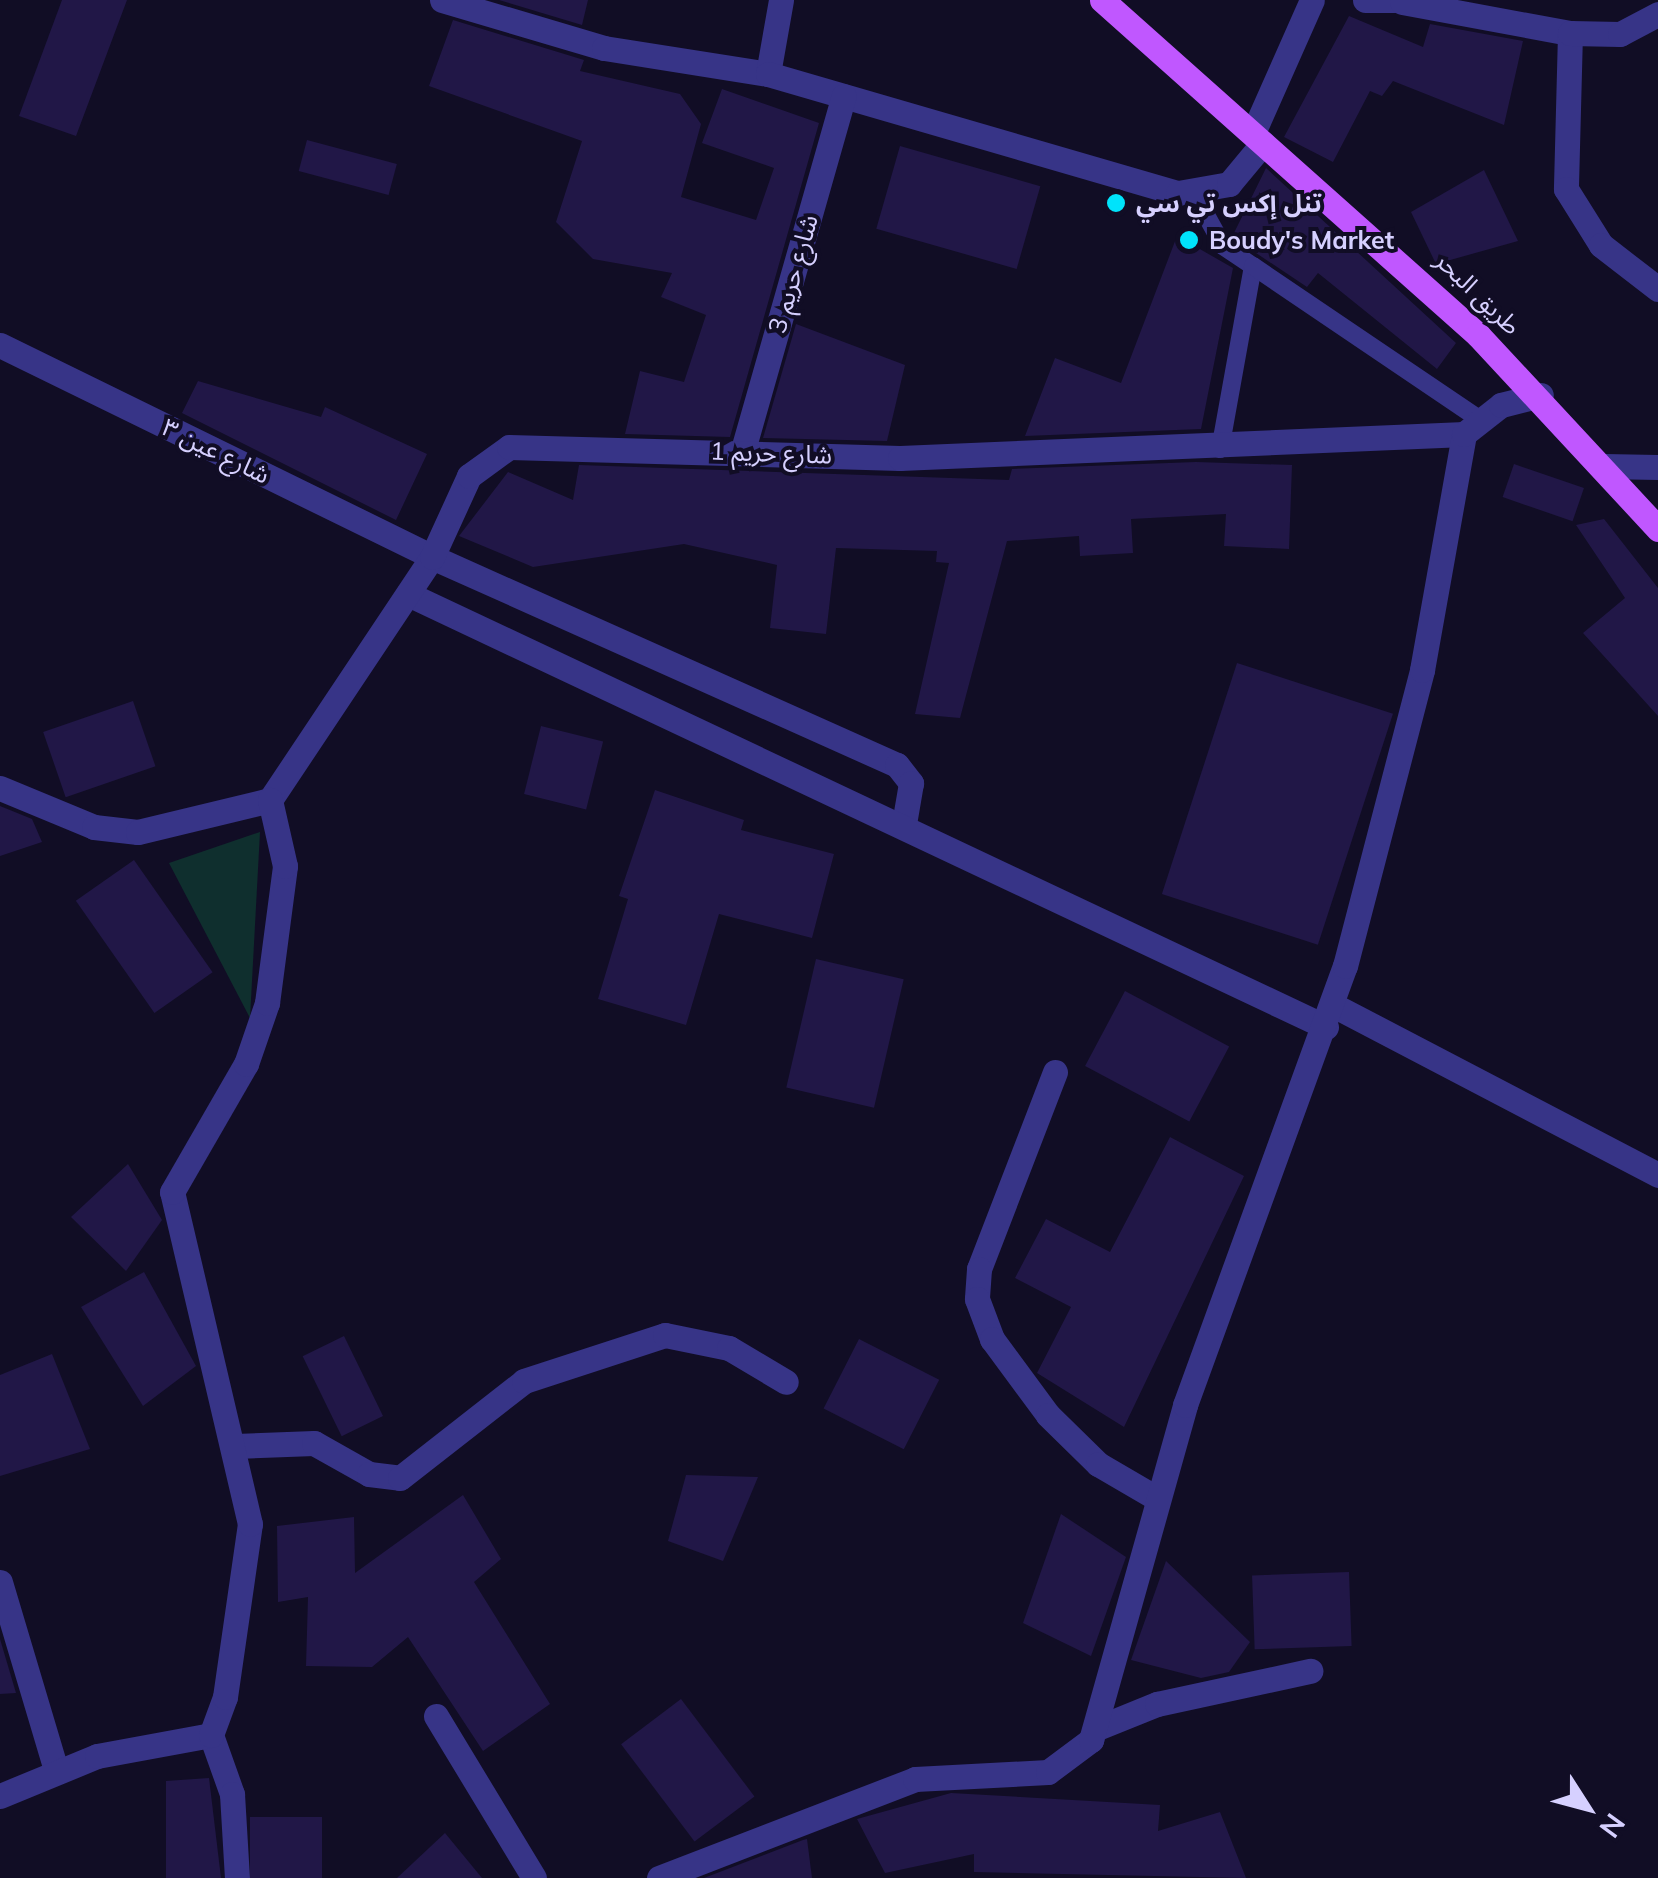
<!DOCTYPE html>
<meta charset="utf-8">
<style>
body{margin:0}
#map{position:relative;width:1658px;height:1878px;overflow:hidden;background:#110d25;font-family:Mulish,"Noto Sans Arabic",sans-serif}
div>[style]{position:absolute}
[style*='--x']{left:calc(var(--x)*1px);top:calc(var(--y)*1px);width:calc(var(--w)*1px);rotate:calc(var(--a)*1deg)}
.green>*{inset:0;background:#0f2f2e}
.building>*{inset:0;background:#211747;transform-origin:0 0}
.lane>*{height:18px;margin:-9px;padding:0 9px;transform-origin:9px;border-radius:9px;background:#373487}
.street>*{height:25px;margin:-12.5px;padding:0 12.5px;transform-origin:12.5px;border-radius:12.5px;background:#373487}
.primary>*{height:25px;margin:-12.5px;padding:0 12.5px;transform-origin:12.5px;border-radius:12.5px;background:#c057ff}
.dots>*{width:28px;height:28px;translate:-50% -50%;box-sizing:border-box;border:5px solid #110d25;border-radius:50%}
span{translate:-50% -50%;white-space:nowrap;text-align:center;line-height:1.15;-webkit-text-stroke:8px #110d25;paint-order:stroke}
.poi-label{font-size:25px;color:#d6d0ff;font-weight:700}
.left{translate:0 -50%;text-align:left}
.street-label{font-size:25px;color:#d6d0ff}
.north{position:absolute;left:1538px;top:1758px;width:100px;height:100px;-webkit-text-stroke:8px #110d25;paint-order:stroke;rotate:126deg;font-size:28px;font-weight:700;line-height:40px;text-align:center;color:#d6d0ff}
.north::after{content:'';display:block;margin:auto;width:35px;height:45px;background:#d6d0ff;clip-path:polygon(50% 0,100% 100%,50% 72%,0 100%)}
</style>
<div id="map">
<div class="green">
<i style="clip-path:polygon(260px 832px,250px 1018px,169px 863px)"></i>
</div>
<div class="building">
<i style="clip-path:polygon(62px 0,127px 0,76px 136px,19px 116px)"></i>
<i style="clip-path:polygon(499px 0,588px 0,582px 25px)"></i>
<i style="clip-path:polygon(1349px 16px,1423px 47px,1430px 24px,1523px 41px,1504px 125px,1393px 81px,1382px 96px,1370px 91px,1333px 162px,1284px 137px)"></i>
<i style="clip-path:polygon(453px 20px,584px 60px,580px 71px,680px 94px,701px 124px,681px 197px,756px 220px,774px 168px,702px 143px,722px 89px,819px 123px,730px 437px,625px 434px,640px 371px,684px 382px,706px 315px,661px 297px,672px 273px,593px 259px,556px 222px,582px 141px,429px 86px)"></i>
<i style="left:307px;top:140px;width:93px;height:32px;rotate:15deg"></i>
<i style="left:900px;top:146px;width:146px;height:86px;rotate:16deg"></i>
<i style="clip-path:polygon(1266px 168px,1456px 343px,1437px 369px,1318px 273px,1307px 287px,1232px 237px)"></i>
<i style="clip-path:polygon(1484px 170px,1518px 241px,1436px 264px,1411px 212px)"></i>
<i style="clip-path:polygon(1177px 236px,1233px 268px,1201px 429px,1025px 436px,1055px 358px,1121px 383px)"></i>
<i style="clip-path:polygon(796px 324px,905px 365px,887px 441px,763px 438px)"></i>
<i style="clip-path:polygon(198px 381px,321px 417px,325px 407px,427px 454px,396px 520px,182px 413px)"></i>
<i style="clip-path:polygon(1196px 462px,1292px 465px,1289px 549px,1224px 546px,1226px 514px,1131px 519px,1133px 553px,1080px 556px,1079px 536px,1007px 541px,960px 718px,915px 714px,949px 563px,936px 562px,937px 551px,836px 548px,826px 634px,770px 628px,777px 565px,684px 544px,533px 567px,459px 536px,508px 472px,573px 500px,579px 465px,1009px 480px,1012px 469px)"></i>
<i style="left:1514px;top:464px;width:74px;height:35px;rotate:19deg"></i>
<i style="clip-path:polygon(1604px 519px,1658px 588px,1658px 716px,1583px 633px,1625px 598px,1576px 525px)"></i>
<i style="left:1237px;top:663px;width:164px;height:243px;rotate:18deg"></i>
<i style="left:133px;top:701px;width:69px;height:95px;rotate:71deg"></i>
<i style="left:541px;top:726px;width:64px;height:70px;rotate:14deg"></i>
<i style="clip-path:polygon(655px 790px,744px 820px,741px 830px,834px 854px,812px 938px,719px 914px,686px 1025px,598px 999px,628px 899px,619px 896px)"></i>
<i style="clip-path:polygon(0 806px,32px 819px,42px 842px,0 856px)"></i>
<i style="left:134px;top:860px;width:137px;height:71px;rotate:55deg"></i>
<i style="left:816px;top:959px;width:90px;height:132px;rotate:13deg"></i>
<i style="left:1125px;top:991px;width:118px;height:85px;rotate:28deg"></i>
<i style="clip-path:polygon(1170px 1137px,1244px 1176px,1124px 1427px,1037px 1373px,1071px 1307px,1015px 1278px,1046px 1219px,1110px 1252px)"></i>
<i style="clip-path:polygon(128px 1164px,162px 1220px,126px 1271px,71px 1217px)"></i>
<i style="clip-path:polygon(144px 1272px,196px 1366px,143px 1406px,81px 1307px)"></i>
<i style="left:344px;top:1336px;width:89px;height:46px;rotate:64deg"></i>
<i style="left:859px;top:1339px;width:90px;height:78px;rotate:27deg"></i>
<i style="clip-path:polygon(52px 1354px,90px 1449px,0 1476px,0 1375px)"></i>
<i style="clip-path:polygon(686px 1475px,758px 1477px,723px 1561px,668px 1541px)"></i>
<i style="clip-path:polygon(463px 1495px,501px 1559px,474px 1582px,550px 1704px,483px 1751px,408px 1637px,372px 1667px,306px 1666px,308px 1597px,278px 1602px,277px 1526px,354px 1517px,355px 1573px)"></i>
<i style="clip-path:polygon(1061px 1514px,1126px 1557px,1091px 1656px,1023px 1623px)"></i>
<i style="clip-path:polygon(1166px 1561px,1250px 1642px,1229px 1672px,1201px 1678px,1131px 1660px)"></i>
<i style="left:1349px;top:1572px;width:74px;height:97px;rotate:88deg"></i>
<i style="clip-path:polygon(0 1639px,16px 1693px,0 1694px)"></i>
<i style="left:681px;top:1699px;width:122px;height:75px;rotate:53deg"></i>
<i style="clip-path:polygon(209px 1778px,221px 1878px,166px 1878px,166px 1781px)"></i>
<i style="clip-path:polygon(951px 1793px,1160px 1805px,1158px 1831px,1220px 1812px,1246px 1878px,974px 1872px,974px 1854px,885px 1873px,857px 1819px)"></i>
<i style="left:250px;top:1817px;width:72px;height:61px"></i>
<i style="clip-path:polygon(445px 1833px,482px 1878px,397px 1878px)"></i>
<i style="clip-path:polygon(807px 1839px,812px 1878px,704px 1878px,803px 1840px)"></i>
</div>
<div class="lane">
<i style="--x:1194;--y:193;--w:60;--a:61.3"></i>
<i style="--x:1223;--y:246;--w:36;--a:34"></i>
<i style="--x:1253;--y:266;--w:186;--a:100.2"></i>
<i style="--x:1253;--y:266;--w:273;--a:34.1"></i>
</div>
<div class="street">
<i style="--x:442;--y:0;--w:169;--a:16.5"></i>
<i style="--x:604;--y:48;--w:166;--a:9"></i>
<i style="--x:781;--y:0;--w:75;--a:100"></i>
<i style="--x:768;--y:74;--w:427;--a:16.2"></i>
<i style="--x:1178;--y:193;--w:52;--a:-10"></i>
<i style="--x:1229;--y:184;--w:53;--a:-50.3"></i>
<i style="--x:1365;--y:0;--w:39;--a:0"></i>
<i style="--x:1402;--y:2;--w:171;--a:10.5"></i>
<i style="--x:1570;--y:33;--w:156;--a:91.5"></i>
<i style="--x:1566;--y:189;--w:66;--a:58"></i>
<i style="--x:1601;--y:245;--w:72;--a:37.7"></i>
<i style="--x:1570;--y:33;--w:50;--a:1.1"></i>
<i style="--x:1620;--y:34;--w:43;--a:-27.8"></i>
<i style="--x:1253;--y:133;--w:145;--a:-66.1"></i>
<i style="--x:0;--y:345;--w:481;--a:26.1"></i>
<i style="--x:432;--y:557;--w:509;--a:24.1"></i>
<i style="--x:897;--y:765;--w:23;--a:52"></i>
<i style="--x:911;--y:783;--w:42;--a:99.7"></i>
<i style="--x:742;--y:453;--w:371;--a:-74.1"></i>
<i style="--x:1604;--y:466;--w:54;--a:1.1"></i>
<i style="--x:408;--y:594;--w:1015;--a:25.25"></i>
<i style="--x:0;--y:788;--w:102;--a:22.5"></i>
<i style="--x:94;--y:827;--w:44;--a:6.5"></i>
<i style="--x:138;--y:832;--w:136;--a:-13.6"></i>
<i style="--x:270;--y:800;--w:292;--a:-56.3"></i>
<i style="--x:432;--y:557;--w:89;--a:-65.4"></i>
<i style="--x:469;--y:476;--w:49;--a:-35.9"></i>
<i style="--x:509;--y:447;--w:391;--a:1.6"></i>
<i style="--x:900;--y:458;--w:565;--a:-2.44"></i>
<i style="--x:1333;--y:1005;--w:367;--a:27.6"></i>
<i style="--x:1055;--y:1072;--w:211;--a:111.1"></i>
<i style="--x:979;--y:1269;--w:30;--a:94"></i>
<i style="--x:977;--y:1299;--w:43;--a:69.4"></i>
<i style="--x:992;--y:1339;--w:94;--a:53.6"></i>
<i style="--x:1048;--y:1415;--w:70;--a:44.4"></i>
<i style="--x:1098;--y:1464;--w:69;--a:30.3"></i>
<i style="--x:235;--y:1446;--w:79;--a:-2.2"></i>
<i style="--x:314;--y:1443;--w:63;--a:29.4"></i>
<i style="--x:369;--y:1474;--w:31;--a:7"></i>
<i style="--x:400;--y:1478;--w:157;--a:-38"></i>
<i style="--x:524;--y:1381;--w:148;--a:-18.1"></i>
<i style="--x:665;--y:1335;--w:65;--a:11.5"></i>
<i style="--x:729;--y:1348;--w:66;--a:30.8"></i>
<i style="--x:0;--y:1582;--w:196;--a:73.4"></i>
<i style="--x:436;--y:1716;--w:189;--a:58.8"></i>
<i style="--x:1095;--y:1729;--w:67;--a:-22"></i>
<i style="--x:1157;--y:1704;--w:157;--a:-12.2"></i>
<i style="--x:211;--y:1735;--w:63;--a:70.4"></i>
<i style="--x:232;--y:1794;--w:84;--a:86.6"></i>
<i style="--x:0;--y:1796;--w:105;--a:-22.4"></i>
<i style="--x:97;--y:1756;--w:116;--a:-10.4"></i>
<i style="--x:211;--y:1735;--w:40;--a:-69.8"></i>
<i style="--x:225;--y:1697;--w:175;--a:-81.8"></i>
<i style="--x:250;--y:1524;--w:341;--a:-103.2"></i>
<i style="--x:172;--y:1192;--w:148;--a:-60"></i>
<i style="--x:246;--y:1064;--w:65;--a:-71"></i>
<i style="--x:267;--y:1003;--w:138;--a:-82.5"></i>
<i style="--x:285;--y:866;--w:68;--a:-102.8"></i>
<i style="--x:659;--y:1878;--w:274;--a:-21.1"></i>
<i style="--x:915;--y:1779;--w:133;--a:-3"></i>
<i style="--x:1048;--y:1772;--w:54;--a:-36.7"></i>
<i style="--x:1091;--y:1740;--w:348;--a:-74.3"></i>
<i style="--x:1185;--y:1405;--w:467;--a:-70"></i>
<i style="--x:1345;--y:966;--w:306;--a:-75.4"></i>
<i style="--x:1422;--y:670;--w:240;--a:-79.9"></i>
<i style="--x:1464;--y:434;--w:47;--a:-38.1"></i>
<i style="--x:1501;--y:405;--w:41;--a:-14"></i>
</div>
<div class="primary">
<i style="--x:1102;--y:0;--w:504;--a:41.7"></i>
<i style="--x:1478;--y:335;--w:265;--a:47.1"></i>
</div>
<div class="dots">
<i style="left:1116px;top:203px;background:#00e3fb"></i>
<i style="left:1189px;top:240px;background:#00e3fb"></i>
</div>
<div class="poi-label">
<span class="left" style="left:1136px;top:203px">تنل إكس تي سي</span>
<span class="left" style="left:1209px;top:240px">Boudy's Market</span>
</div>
<div class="street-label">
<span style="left:793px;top:274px;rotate:-74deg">شارع حريم 3</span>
<span style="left:1478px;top:293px;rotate:44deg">طريق البحر</span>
<span style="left:216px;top:451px;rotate:26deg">شارع عين ٣</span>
<span style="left:771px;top:453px;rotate:2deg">شارع حريم 1</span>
</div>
<div class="north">N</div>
</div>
